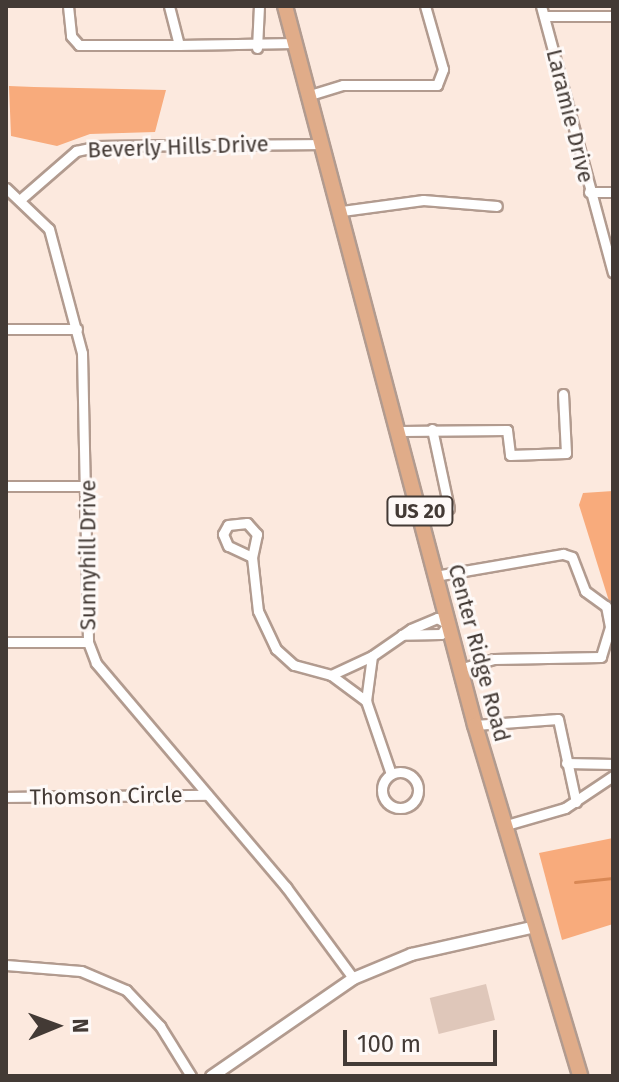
<!DOCTYPE html>
<style>
body{margin:0}
#map{position:relative;width:619px;height:1082px;overflow:hidden;background:#fce9de;font-family:"Fira Sans",sans-serif}
div>[style]{position:absolute}
[style*='--x']{left:calc(var(--x)*1px);top:calc(var(--y)*1px);width:calc(var(--w)*1px);rotate:calc(var(--a)*1deg)}
.green>*{inset:0;background:#f8ab7c}
.stream>*{height:3px;margin:-1.5px;padding:0 1.5px;transform-origin:1.5px;border-radius:1.5px;background:#d98855}
.building>*{inset:0;background:#dfc7ba;transform-origin:0 0}
.roads{filter:drop-shadow(2px 0 #b29b8f) drop-shadow(-2px 0 #b29b8f) drop-shadow(0 2px #b29b8f) drop-shadow(0 -2px #b29b8f)}
.minor>*{height:9px;margin:-4.5px;padding:0 4.5px;transform-origin:4.5px;border-radius:4.5px;background:#fff}
.minor>.ring{margin:-4.5px;padding:0;box-sizing:content-box;background:none;border:9px solid #fff;border-radius:50%}
.tertiary>*{height:11px;margin:-5.5px;padding:0 5.5px;transform-origin:5.5px;border-radius:5.5px;background:#fff}
.primary>*{height:14px;margin:-7px;padding:0 7px;transform-origin:7px;border-radius:7px;background:#e0ac89}
span{translate:-50% -50%;white-space:nowrap;text-align:center;line-height:1.15;-webkit-text-stroke:6px #fef9f7;paint-order:stroke}
.shield-label span{padding:2px 6px;background:#fef9f7;border:2px solid;border-radius:6px;-webkit-text-stroke-width:0}
.shield-label{font-size:20px;color:#433a35;font-weight:700}
.street-label{font-size:22px;color:#433a35}
.frame{position:absolute;inset:0;border:8px solid #433a35;pointer-events:none}
.north{position:absolute;left:16px;top:986px;width:80px;height:80px;-webkit-text-stroke:6px #fef9f7;paint-order:stroke;rotate:89deg;font-size:22px;font-weight:700;line-height:32px;text-align:center;color:#433a35}
.north::after{content:'';display:block;margin:auto;width:28px;height:36px;background:#433a35;clip-path:polygon(50% 0,100% 100%,50% 72%,0 100%)}
.scale{position:absolute;left:343px;top:1030px;width:154px;height:36px;box-sizing:border-box;border:4px solid #433a35;border-top:0;padding-left:10px;font-size:24px;line-height:28px;white-space:nowrap;color:#433a35;-webkit-text-stroke:6px #fef9f7;paint-order:stroke}
</style>
<div id="map">
<div class="green">
<i style="clip-path:polygon(9px 86px,34px 87px,166px 90px,155px 132px,90px 134px,57px 146px,11px 136px)"></i>
<i style="clip-path:polygon(613px 491px,613px 614px,579px 505px,583px 493px)"></i>
<i style="clip-path:polygon(613px 838px,613px 924px,562px 940px,539px 853px)"></i>
</div>
<div class="stream">
<i style="--x:575;--y:882;--w:38;--a:-6"></i>
</div>
<div class="building">
<i style="left:486px;top:984px;width:37px;height:58px;rotate:76deg"></i>
</div>
<div class="roads">
<div class="minor">
<i style="--x:68;--y:6;--w:30;--a:84"></i>
<i style="--x:71;--y:36;--w:12;--a:48"></i>
<i style="--x:79;--y:45;--w:100;--a:0"></i>
<i style="--x:179;--y:45;--w:40;--a:-104.4"></i>
<i style="--x:541;--y:6;--w:276;--a:74.9"></i>
<i style="--x:544;--y:16;--w:69;--a:0"></i>
<i style="--x:179;--y:45;--w:116;--a:-1"></i>
<i style="--x:257;--y:48;--w:42;--a:-87.3"></i>
<i style="--x:310;--y:95;--w:34;--a:-17"></i>
<i style="--x:343;--y:85;--w:94;--a:0"></i>
<i style="--x:437;--y:85;--w:17;--a:-69"></i>
<i style="--x:443;--y:69;--w:66;--a:-105.9"></i>
<i style="--x:6;--y:188;--w:59;--a:43.6"></i>
<i style="--x:49;--y:229;--w:128;--a:75.1"></i>
<i style="--x:82;--y:353;--w:289;--a:88.8"></i>
<i style="--x:88;--y:642;--w:22;--a:69"></i>
<i style="--x:96;--y:663;--w:294;--a:49.7"></i>
<i style="--x:286;--y:887;--w:113;--a:53.6"></i>
<i style="--x:589;--y:192;--w:24;--a:0"></i>
<i style="--x:22;--y:198;--w:72;--a:-41"></i>
<i style="--x:76;--y:151;--w:24;--a:-12"></i>
<i style="--x:99;--y:146;--w:224;--a:-0.5"></i>
<i style="--x:342;--y:211;--w:82;--a:-7.7"></i>
<i style="--x:423;--y:200;--w:74;--a:4.6"></i>
<i style="--x:6;--y:329;--w:71;--a:0"></i>
<i style="--x:432;--y:429;--w:81;--a:77.9"></i>
<i style="--x:401;--y:431;--w:106;--a:-0.5"></i>
<i style="--x:507;--y:430;--w:25;--a:83"></i>
<i style="--x:510;--y:455;--w:56;--a:-2"></i>
<i style="--x:566;--y:453;--w:59;--a:-92.9"></i>
<i style="--x:6;--y:486;--w:82;--a:0"></i>
<i style="--x:252;--y:557;--w:26;--a:-155"></i>
<i style="--x:228;--y:546;--w:13;--a:-113"></i>
<i style="--x:223;--y:534;--w:10;--a:-61"></i>
<i style="--x:228;--y:525;--w:19;--a:-6"></i>
<i style="--x:247;--y:523;--w:15;--a:48"></i>
<i style="--x:257;--y:534;--w:24;--a:102"></i>
<i style="--x:252;--y:557;--w:54;--a:83.7"></i>
<i style="--x:258;--y:611;--w:42;--a:64.7"></i>
<i style="--x:276;--y:649;--w:24;--a:42"></i>
<i style="--x:294;--y:665;--w:38;--a:15"></i>
<i style="--x:331;--y:675;--w:45;--a:-24.9"></i>
<i style="--x:435;--y:576;--w:130;--a:-9.8"></i>
<i style="--x:563;--y:554;--w:9;--a:18"></i>
<i style="--x:572;--y:557;--w:36;--a:69"></i>
<i style="--x:585;--y:591;--w:26;--a:36"></i>
<i style="--x:606;--y:606;--w:21;--a:79"></i>
<i style="--x:610;--y:627;--w:31;--a:107"></i>
<i style="--x:601;--y:657;--w:107;--a:178.9"></i>
<i style="--x:494;--y:659;--w:35;--a:164"></i>
<i style="--x:6;--y:642;--w:82;--a:0"></i>
<i style="--x:331;--y:675;--w:44;--a:36.6"></i>
<i style="--x:475;--y:725;--w:83;--a:-4.1"></i>
<i style="--x:558;--y:719;--w:85;--a:77.8"></i>
<i style="--x:566;--y:763;--w:47;--a:1.2"></i>
<i class="ring" style="left:382px;top:772px;width:27px;height:27px"></i>
<i style="--x:391;--y:774;--w:77;--a:-108.9"></i>
<i style="--x:366;--y:701;--w:45;--a:-82.4"></i>
<i style="--x:372;--y:656;--w:47;--a:-34.7"></i>
<i style="--x:411;--y:629;--w:28;--a:-23"></i>
<i style="--x:437;--y:618;--w:13;--a:29"></i>
<i style="--x:448;--y:624;--w:12;--a:125"></i>
<i style="--x:441;--y:634;--w:39;--a:179"></i>
<i style="--x:6;--y:797;--w:201;--a:-0.6"></i>
<i style="--x:503;--y:826;--w:65;--a:-16.2"></i>
<i style="--x:565;--y:808;--w:58;--a:-33.7"></i>
<i style="--x:6;--y:965;--w:75;--a:4.6"></i>
<i style="--x:81;--y:971;--w:49;--a:22.9"></i>
<i style="--x:126;--y:990;--w:50;--a:46.6"></i>
<i style="--x:160;--y:1026;--w:59;--a:58.2"></i>
</div>
<div class="tertiary">
<i style="--x:211;--y:1076;--w:173;--a:-34.6"></i>
<i style="--x:353;--y:978;--w:63;--a:-22.5"></i>
<i style="--x:411;--y:954;--w:123;--a:-12.7"></i>
</div>
<div class="primary">
<i style="--x:285;--y:6;--w:744;--a:75.2"></i>
<i style="--x:475;--y:725;--w:366;--a:73.3"></i>
</div>
</div>
<div class="shield-label">
<span style="left:420px;top:511px">US 20</span>
</div>
<div class="street-label">
<span style="left:570px;top:116px;rotate:76deg">Laramie Drive</span>
<span style="left:178px;top:147px;rotate:-2deg">Beverly Hills Drive</span>
<span style="left:88px;top:555px;rotate:-90deg">Sunnyhill Drive</span>
<span style="left:479px;top:653px;rotate:75deg">Center Ridge Road</span>
<span style="left:106px;top:796px;rotate:-1deg">Thomson Circle</span>
</div>
<div class="frame"></div>
<div class="north">N</div>
<div class="scale">100 m</div>
</div>
